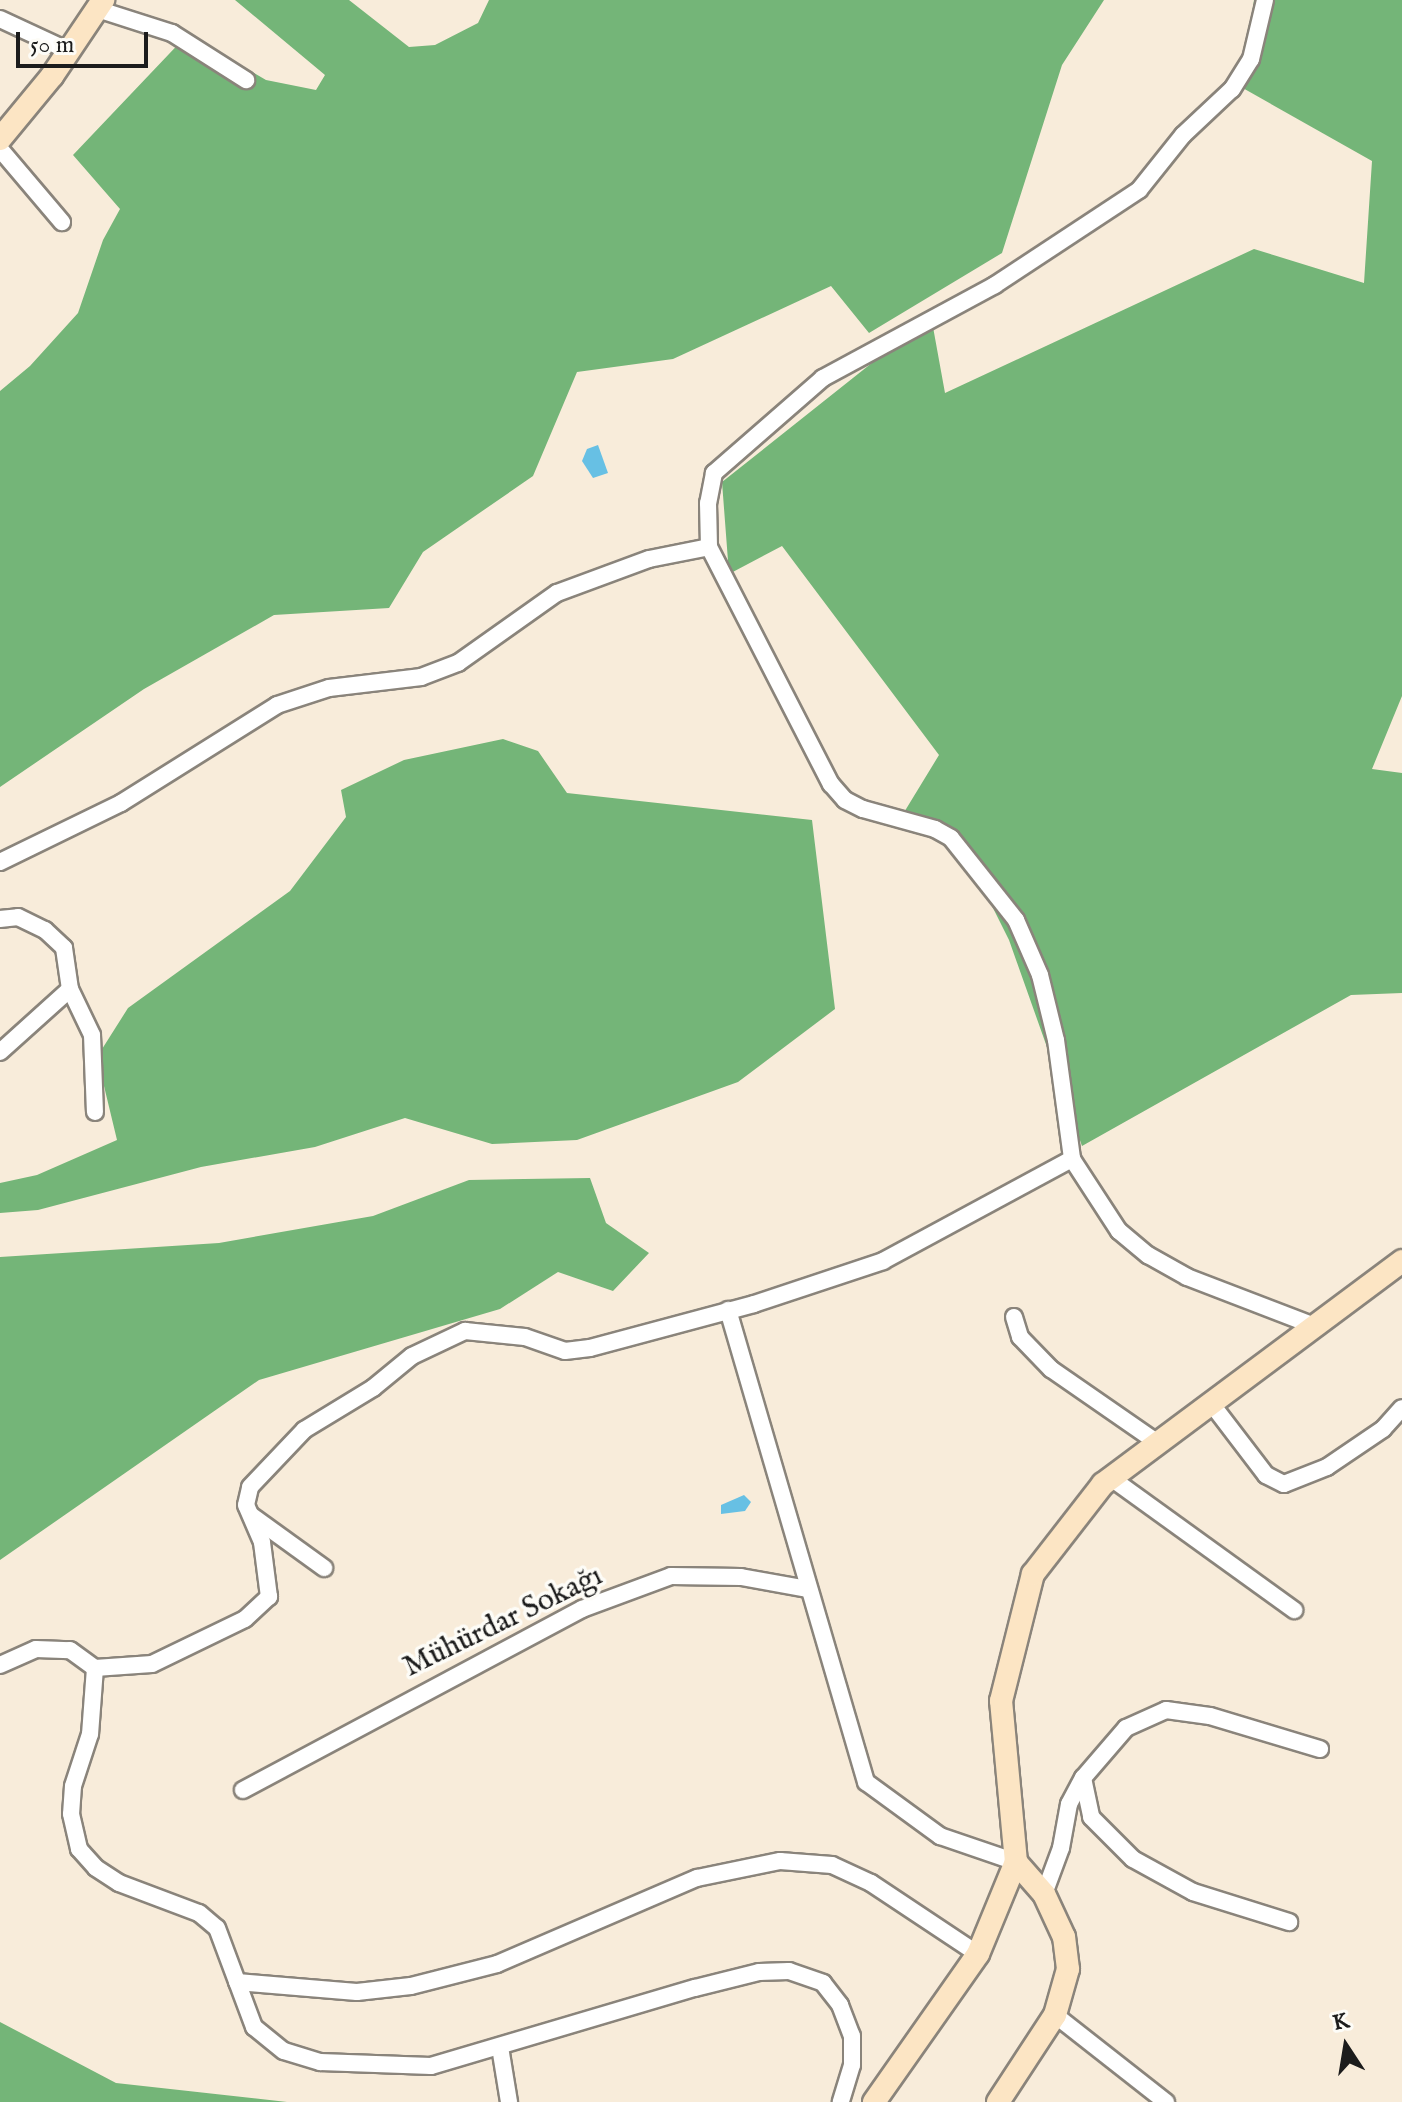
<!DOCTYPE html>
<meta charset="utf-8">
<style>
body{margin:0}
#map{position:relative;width:1402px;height:2102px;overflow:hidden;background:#f8ecda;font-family:"IM FELL English",serif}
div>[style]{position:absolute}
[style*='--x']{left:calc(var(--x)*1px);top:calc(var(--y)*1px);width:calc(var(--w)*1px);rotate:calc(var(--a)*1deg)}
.forest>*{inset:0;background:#74b578}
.water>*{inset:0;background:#67c0e4}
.roads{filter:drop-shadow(2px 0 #8a847b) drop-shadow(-2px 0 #8a847b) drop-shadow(0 2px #8a847b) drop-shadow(0 -2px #8a847b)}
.street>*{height:16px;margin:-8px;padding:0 8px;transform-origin:8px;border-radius:8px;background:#fff}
.secondary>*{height:22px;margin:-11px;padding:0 11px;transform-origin:11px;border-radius:11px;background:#fce5c4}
span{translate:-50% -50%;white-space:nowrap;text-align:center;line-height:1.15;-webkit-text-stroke:7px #fdfcf7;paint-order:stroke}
.street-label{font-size:30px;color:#1c1c1c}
.north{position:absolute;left:1306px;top:2006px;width:80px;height:80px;-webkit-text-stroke:6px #fdfcf7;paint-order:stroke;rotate:348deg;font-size:22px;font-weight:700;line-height:32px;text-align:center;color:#1c1c1c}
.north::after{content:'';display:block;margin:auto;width:28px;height:36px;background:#1c1c1c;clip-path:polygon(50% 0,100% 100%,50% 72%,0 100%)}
.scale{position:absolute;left:16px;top:32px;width:132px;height:36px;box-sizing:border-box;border:4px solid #1c1c1c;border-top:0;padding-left:10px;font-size:24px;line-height:28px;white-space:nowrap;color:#1c1c1c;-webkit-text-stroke:6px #fdfcf7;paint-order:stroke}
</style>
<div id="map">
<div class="forest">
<i style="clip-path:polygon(235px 0,349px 0,409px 47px,435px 45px,478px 23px,489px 0,1104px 0,1062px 65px,1002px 253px,869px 333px,831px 286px,673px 359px,577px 372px,533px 476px,423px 552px,389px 608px,274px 615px,144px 689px,0 787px,0 391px,30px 366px,78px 313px,103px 240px,120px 209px,73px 155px,188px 34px,266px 80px,316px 90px,325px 75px)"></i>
<i style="clip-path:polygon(1254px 0,1402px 0,1402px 696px,1372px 769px,1402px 773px,1402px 993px,1351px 995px,1082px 1146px,1009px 940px,960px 842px,903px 814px,939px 755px,782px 546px,729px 574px,722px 482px,931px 316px,945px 393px,1254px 249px,1364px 283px,1372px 161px,1241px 87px)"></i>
<i style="clip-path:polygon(503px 739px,538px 751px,567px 793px,812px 820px,835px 1009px,738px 1082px,577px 1140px,492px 1144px,405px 1118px,315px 1147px,201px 1167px,38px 1210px,0 1213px,0 1183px,37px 1175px,117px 1140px,97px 1057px,128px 1008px,290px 891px,346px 817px,341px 790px,404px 760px)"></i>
<i style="clip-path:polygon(590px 1178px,606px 1223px,649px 1253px,613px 1291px,558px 1272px,500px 1309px,259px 1380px,0 1560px,0 1257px,219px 1243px,373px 1216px,469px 1180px)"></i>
<i style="clip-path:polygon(0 2022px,116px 2083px,287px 2102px,0 2102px)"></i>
</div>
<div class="water">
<i style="clip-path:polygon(598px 445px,608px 473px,593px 478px,582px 461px,587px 449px)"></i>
<i style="clip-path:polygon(744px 1495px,751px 1502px,745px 1511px,721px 1514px,721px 1505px)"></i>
</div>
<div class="roads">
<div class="street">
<i style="--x:1265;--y:0;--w:61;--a:103.3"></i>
<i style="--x:1251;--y:59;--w:36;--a:122"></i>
<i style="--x:1232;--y:89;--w:67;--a:136.8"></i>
<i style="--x:1183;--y:135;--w:70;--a:128.7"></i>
<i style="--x:1139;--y:190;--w:173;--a:146.6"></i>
<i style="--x:995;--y:285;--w:196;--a:151.6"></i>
<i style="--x:823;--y:378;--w:145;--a:138.9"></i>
<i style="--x:714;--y:473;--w:31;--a:101"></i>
<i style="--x:708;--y:503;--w:44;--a:88.7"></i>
<i style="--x:709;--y:547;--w:267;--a:62.8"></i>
<i style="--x:831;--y:784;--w:21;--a:49"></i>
<i style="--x:845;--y:800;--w:20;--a:27"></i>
<i style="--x:863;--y:809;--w:75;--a:15.5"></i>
<i style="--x:935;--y:829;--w:18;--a:29"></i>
<i style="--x:951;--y:838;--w:105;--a:51.6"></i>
<i style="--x:1016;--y:920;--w:60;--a:66.4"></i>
<i style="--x:1040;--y:975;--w:67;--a:76.2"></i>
<i style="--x:1056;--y:1040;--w:120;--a:82.3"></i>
<i style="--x:1072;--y:1159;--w:86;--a:56.9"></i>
<i style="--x:1119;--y:1231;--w:38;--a:40"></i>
<i style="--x:1148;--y:1255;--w:45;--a:29.4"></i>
<i style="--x:1187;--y:1277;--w:139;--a:21"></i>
<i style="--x:97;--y:9;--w:79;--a:17.7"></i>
<i style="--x:172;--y:33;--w:88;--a:32.4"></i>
<i style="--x:0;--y:19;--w:76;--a:24.9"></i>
<i style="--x:0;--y:149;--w:96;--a:49.7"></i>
<i style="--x:0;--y:862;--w:135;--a:-26"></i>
<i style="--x:121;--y:803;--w:184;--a:-32.1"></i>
<i style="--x:277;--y:705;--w:55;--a:-18.1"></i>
<i style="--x:329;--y:688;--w:93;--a:-6.8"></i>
<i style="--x:421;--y:677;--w:40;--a:-21"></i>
<i style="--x:458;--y:663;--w:121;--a:-35.3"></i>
<i style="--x:557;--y:593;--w:98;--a:-20.3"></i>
<i style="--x:649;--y:559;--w:61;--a:-11.3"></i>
<i style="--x:0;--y:919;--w:18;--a:-6"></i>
<i style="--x:18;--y:917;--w:30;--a:26"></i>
<i style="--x:45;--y:930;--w:26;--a:43"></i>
<i style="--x:64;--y:948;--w:41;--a:81.7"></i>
<i style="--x:70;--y:989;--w:94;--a:138"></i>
<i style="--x:70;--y:989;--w:51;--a:64.4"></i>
<i style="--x:92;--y:1035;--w:77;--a:87.8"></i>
<i style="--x:728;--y:1310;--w:492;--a:73.7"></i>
<i style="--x:866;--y:1782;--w:92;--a:36.1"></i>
<i style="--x:940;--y:1836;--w:80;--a:18.9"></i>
<i style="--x:1014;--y:1317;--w:21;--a:73"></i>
<i style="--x:1020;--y:1337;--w:45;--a:45.9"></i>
<i style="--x:1051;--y:1369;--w:130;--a:34.7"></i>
<i style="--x:1211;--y:1403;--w:91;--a:52.6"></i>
<i style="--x:1266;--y:1475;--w:20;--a:27"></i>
<i style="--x:1284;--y:1484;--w:46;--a:-21.6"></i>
<i style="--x:1327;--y:1467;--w:68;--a:-34.2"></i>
<i style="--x:1383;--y:1429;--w:28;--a:-48"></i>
<i style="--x:1111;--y:1478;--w:226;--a:35.8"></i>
<i style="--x:252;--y:1516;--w:89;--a:35.8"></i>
<i style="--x:0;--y:1665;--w:39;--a:-24"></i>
<i style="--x:36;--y:1649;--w:34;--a:2"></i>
<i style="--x:70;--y:1650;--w:31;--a:36"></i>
<i style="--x:95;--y:1668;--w:66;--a:94.3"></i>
<i style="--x:90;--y:1734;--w:55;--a:108.1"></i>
<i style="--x:73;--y:1786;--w:28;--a:94"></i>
<i style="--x:71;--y:1814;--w:36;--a:77"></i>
<i style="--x:79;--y:1849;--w:25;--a:48"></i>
<i style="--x:96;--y:1868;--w:27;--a:33"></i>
<i style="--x:119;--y:1883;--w:85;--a:20.6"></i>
<i style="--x:199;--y:1913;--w:23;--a:40"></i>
<i style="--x:217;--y:1928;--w:106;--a:69.5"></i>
<i style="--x:254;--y:2027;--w:38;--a:39"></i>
<i style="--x:284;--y:2051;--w:38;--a:17"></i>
<i style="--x:320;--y:2062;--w:111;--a:2.1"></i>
<i style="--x:431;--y:2066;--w:275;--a:-16.5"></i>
<i style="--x:695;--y:1988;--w:66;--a:-14"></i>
<i style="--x:759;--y:1972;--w:30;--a:-2"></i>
<i style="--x:789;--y:1971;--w:36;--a:19"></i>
<i style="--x:823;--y:1983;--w:28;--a:52"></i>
<i style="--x:840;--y:2005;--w:33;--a:69"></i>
<i style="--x:852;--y:2036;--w:29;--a:90"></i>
<i style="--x:852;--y:2065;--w:39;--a:107"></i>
<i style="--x:95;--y:1668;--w:57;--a:-4"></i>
<i style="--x:152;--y:1664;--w:103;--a:-25.8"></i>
<i style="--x:245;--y:1619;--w:33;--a:-43"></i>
<i style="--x:269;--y:1597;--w:55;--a:-97.3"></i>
<i style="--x:262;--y:1542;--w:40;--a:-113.4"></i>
<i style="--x:246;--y:1505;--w:18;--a:-77"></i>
<i style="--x:250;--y:1487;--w:79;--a:-46.5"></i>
<i style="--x:304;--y:1430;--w:81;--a:-31.3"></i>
<i style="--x:373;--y:1388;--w:50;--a:-39.4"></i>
<i style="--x:412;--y:1356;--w:59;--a:-25.3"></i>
<i style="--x:465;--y:1331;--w:60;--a:5.7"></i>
<i style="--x:525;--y:1337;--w:42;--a:19.3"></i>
<i style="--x:565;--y:1351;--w:25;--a:-7"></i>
<i style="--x:590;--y:1348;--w:170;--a:-15"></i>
<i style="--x:754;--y:1304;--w:136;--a:-18.4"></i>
<i style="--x:883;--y:1261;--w:215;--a:-28.4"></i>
<i style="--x:1083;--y:1778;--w:40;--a:78"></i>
<i style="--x:1091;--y:1817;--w:59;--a:45"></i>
<i style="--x:1133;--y:1859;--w:68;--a:28.8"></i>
<i style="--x:1193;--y:1892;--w:101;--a:17.4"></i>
<i style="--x:243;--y:1790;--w:384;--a:-28.1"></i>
<i style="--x:582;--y:1609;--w:95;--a:-20.3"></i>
<i style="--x:671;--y:1576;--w:70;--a:0.8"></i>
<i style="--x:741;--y:1577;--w:67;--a:10.3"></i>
<i style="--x:1044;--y:1894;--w:49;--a:-69.7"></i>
<i style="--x:1061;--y:1848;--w:45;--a:-79.7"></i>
<i style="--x:1069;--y:1804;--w:30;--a:-62"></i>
<i style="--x:1083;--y:1778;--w:66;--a:-49.3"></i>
<i style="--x:1126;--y:1728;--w:44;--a:-24.2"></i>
<i style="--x:1166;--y:1710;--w:44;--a:7.8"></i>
<i style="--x:1210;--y:1716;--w:115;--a:16.7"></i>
<i style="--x:237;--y:1982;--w:120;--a:4.8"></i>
<i style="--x:357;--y:1992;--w:54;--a:-6.3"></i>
<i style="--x:411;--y:1986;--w:89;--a:-14.3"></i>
<i style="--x:497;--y:1964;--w:218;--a:-23.3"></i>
<i style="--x:697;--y:1878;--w:85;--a:-11.6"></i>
<i style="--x:780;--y:1861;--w:52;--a:4.4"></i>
<i style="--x:832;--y:1865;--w:43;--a:24.8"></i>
<i style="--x:871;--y:1883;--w:128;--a:33.6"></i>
<i style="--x:1055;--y:2015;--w:141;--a:38.1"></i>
<i style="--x:500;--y:2047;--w:56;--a:80.7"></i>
</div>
<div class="secondary">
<i style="--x:0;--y:139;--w:82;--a:-50.5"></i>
<i style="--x:52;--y:76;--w:92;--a:-56.1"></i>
<i style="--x:874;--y:2102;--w:181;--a:-54.9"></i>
<i style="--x:978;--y:1954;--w:100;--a:-67.6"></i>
<i style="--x:1016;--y:1862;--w:162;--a:-95.3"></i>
<i style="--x:1001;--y:1701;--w:131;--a:-75.9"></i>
<i style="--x:1033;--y:1574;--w:114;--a:-52.1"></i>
<i style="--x:1103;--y:1484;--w:373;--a:-36.7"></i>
<i style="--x:998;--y:2102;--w:104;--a:-56.8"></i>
<i style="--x:1055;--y:2015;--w:48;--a:-74.2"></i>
<i style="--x:1068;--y:1969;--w:32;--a:-97"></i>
<i style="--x:1064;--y:1937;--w:47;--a:-114.9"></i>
<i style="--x:1044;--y:1894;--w:43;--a:-131.2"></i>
</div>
</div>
<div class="street-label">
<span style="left:503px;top:1622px;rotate:-26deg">Mühürdar Sokağı</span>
</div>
<div class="north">K</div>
<div class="scale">50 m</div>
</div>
